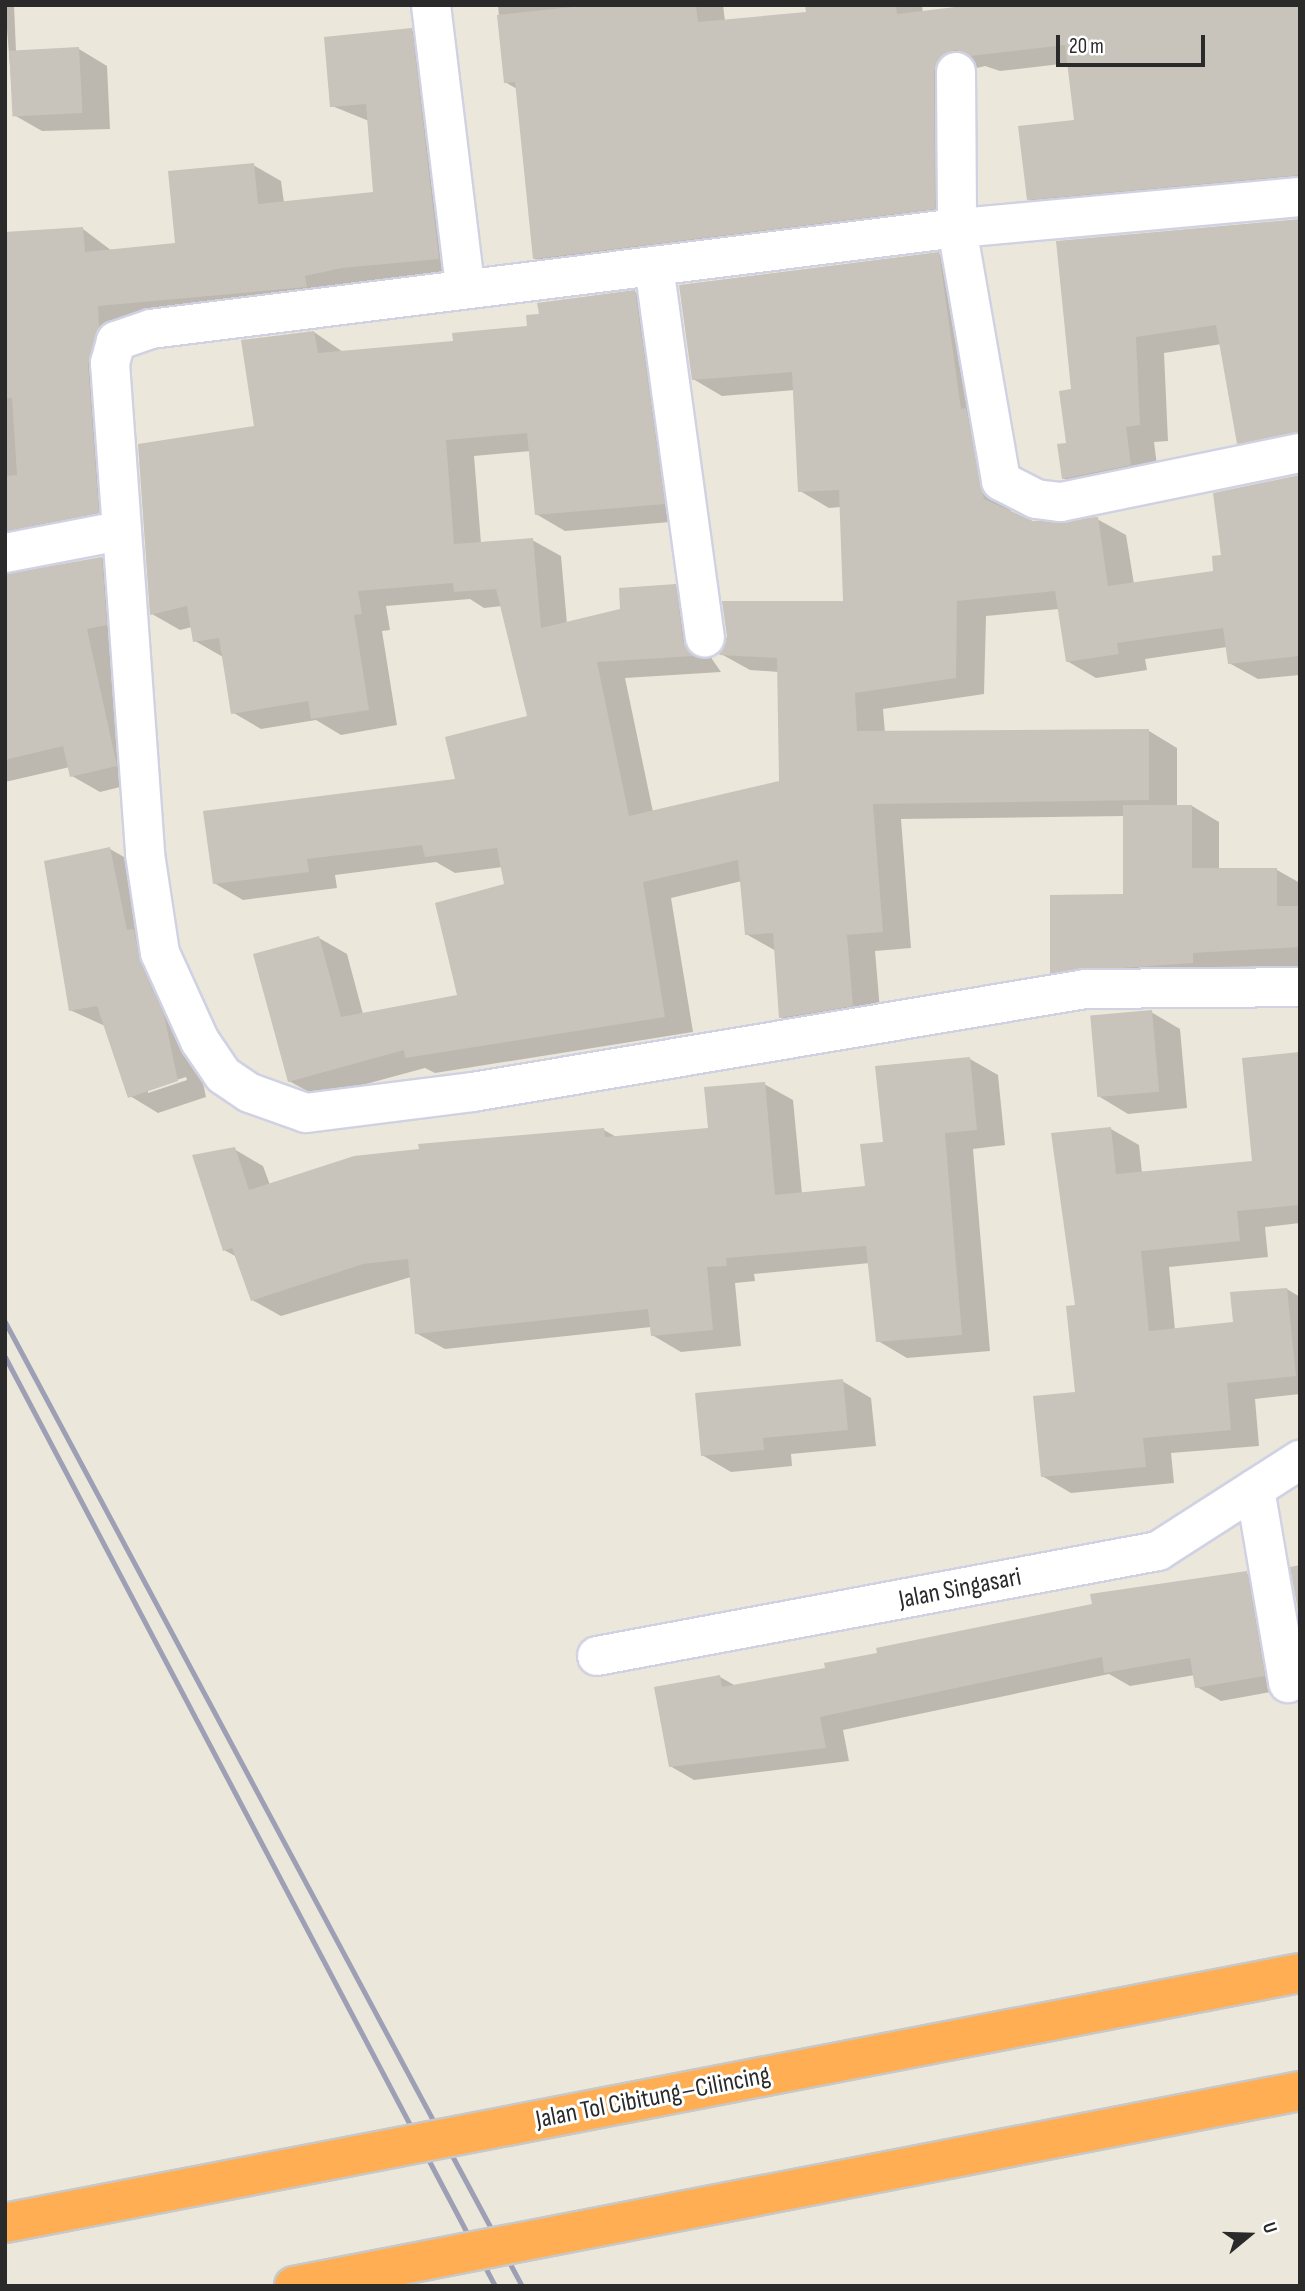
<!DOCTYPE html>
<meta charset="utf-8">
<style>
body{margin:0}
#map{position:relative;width:1305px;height:2291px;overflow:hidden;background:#ece7db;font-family:"Sofia Sans Condensed",sans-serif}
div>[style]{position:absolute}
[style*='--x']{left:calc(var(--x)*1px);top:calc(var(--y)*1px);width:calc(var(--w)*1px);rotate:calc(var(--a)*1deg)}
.shadow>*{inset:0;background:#0003}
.building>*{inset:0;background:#c8c3bb;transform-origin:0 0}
.roads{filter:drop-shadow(2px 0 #d0d2e3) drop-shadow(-2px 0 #d0d2e3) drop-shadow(0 2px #d0d2e3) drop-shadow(0 -2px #d0d2e3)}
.street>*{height:38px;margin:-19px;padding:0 19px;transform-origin:19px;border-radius:19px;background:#fff}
.rail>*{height:5px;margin:-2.5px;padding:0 2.5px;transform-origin:2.5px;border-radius:2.5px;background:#9d9fb5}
.bridges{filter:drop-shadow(2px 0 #c8c8c8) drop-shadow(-2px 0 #c8c8c8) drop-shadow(0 2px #c8c8c8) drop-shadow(0 -2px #c8c8c8)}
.highway-bridge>*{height:38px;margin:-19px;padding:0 19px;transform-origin:19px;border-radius:19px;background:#ffae53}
span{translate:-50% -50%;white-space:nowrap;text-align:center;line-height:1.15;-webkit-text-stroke:6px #fff;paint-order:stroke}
.street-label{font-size:26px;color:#2a2a2a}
.frame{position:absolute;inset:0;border:7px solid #2a2a2a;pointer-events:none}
.north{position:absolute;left:1214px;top:2200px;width:70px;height:70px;-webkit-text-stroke:5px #fff;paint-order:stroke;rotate:71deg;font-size:19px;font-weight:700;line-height:28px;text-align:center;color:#2a2a2a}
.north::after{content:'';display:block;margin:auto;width:24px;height:32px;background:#2a2a2a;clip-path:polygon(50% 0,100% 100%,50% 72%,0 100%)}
.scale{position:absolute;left:1056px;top:35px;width:149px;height:32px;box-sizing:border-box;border:4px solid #2a2a2a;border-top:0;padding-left:9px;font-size:21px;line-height:24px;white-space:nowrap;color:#2a2a2a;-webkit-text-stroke:5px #fff;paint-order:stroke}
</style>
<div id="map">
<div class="shadow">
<i style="clip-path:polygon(5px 5px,14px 5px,16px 51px,79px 49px,107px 66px,110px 129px,42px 131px,14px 115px)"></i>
<i style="clip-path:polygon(498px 5px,723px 5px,725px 21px,808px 13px,807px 5px,922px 5px,923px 13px,1300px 5px,1300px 193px,1057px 215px,1029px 199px,1076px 122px,1069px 63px,1000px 71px,985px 66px,973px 69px,963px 224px,563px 275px,534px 258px,517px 89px,505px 82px)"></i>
<i style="clip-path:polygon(411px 30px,439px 46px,467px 274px,125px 321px,126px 528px,12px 561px,11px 573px,102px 558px,130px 575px,144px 781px,100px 792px,72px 776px,70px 767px,5px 782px,5px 234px,83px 229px,112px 251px,177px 244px,253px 165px,281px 181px,284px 203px,375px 194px,369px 121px,332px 106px)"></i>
<i style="clip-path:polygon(1300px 221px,1300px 452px,1267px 459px,1238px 443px,1222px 344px,1164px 353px,1168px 441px,1154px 442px,1159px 481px,1092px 495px,1063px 478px,1073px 391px,1058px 243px)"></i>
<i style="clip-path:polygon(939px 254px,967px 271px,1011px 513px,1033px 522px,1097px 519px,1126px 535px,1134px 584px,1215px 572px,1300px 477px,1300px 675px,1258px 679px,1229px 663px,1227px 647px,1145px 659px,1147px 670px,1096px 678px,1067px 661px,1059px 609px,986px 616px,984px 694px,883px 709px,885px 733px,1149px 731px,1177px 748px,1177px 806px,1192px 806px,1219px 822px,1219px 870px,1277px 870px,1300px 883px,1300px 966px,1219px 967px,1219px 977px,1079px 987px,1052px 972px,1125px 896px,1124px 816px,901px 819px,911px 948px,875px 951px,881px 1022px,809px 1034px,781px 1017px,776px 951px,746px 934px,742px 881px,671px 898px,693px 1032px,435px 1073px,425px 1068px,318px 1097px,289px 1081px,319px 938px,347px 954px,363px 1014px,459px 996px,506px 886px,503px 867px,455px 873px,436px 862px,335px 875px,337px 888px,243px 900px,214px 883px,457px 781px,529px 718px,502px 606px,484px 608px,470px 599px,386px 606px,390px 630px,382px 631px,397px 725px,341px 735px,316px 720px,261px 729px,232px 712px,223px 657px,195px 641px,192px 627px,180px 630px,152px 614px,314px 332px,343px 352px,454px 343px,529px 328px,541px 315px,635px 292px,664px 309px,693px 520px,565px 531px,536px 514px,531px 451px,474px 456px,481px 543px,532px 540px,561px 556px,567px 624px,622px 610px,675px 586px,704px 603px,712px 659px,721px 672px,625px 678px,653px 812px,781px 783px,779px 672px,750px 670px,721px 654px,845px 603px,841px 507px,829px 508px,800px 491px,795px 390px,722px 396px,693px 379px)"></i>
<i style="clip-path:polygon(evenodd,110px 849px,138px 865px,192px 1032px,206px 1097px,158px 1113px,130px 1096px,105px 1026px,70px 1010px,110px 849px,186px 1077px,187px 1080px,148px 1093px,148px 1089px,186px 1077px)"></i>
<i style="clip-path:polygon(1151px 1012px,1180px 1029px,1187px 1108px,1128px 1114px,1100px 1097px)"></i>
<i style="clip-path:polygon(1300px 1054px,1300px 1223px,1265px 1227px,1268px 1257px,1169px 1267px,1175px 1330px,1235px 1324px,1287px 1289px,1300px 1297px,1300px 1394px,1255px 1399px,1259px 1446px,1171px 1453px,1174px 1483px,1071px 1493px,1042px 1476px,1077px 1394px,1077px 1307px,1111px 1129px,1139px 1145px,1142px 1173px,1254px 1163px)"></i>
<i style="clip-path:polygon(970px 1059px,998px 1075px,1005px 1145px,973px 1149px,990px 1351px,907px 1358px,878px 1341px,870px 1263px,754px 1274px,755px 1281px,735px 1283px,741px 1346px,681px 1352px,652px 1335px,651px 1327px,445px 1349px,416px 1333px,411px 1277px,281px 1316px,252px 1300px,237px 1257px,224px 1250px,234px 1149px,263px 1166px,270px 1185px,604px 1130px,618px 1138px,710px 1129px,764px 1084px,793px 1100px,802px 1194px,867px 1188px,885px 1144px)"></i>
<i style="clip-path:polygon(842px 1381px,871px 1398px,876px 1446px,791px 1454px,792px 1466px,731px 1472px,702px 1455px)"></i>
<i style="clip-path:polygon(1246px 1573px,1270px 1587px,1288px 1689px,1221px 1701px,1197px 1687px,1195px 1675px,1130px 1686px,1109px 1674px,843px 1730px,849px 1761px,694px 1780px,670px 1766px,720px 1677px,736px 1686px,827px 1670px)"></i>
</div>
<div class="building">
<i style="clip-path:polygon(592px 5px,696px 5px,698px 22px,806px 12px,805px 5px,896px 5px,897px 14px,972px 5px,1300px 5px,1300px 175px,1027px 200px,1018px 126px,1074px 120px,1065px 45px,970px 56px,955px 50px,944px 54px,934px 71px,935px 209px,533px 259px,515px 82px,504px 83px,497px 15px)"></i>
<i style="clip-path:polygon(412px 28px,439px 259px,342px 268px,305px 276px,307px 287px,98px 306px,99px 327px,88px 365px,99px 513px,5px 531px,5px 476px,17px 475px,12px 398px,5px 398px,5px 232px,83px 227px,85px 252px,175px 243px,168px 171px,254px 163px,258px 204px,373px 192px,366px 104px,330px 107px,324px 37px)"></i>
<i style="left:79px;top:47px;width:66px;height:70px;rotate:87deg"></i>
<i style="clip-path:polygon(1300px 219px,1300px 432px,1237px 444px,1216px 325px,1136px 337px,1140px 425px,1126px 427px,1131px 465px,1062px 479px,1057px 444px,1066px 443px,1059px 391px,1071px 389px,1056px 241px)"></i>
<i style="clip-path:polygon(939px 252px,961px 409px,966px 408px,984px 499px,1033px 521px,1098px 517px,1108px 586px,1213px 571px,1212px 556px,1221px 555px,1213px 493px,1300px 475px,1300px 656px,1228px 664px,1223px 628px,1117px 643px,1119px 654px,1066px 662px,1055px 591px,957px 601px,956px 678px,855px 693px,857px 731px,1149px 729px,1149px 800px,873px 804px,883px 932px,847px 935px,853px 1006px,779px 1018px,773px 933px,745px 935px,738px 860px,643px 882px,665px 1017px,405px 1058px,404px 1050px,288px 1082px,253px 954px,319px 936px,341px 1017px,457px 995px,435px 903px,504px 884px,497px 848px,425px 857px,422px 845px,307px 859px,309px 872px,213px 884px,203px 811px,455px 779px,445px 737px,527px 716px,496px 589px,454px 592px,453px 583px,358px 591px,362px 614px,354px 615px,369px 710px,311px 719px,308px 701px,231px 714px,219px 638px,193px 642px,187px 606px,150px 615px,138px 444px,254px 426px,241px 340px,314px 331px,318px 353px,453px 341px,452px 333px,527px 326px,526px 315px,539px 314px,537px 303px,635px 290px,665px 504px,535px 515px,527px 433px,446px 440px,454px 544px,533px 538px,541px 628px,620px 609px,619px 588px,676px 584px,683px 641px,694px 656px,597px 662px,629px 816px,779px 781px,777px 658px,719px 655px,727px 636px,722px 601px,843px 601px,839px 490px,798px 492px,792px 372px,692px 380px,679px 285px)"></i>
<i style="clip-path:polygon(102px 557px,107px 625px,87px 629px,117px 766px,70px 777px,63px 746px,5px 760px,5px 574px)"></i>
<i style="clip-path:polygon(1123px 805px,1192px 805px,1192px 868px,1277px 868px,1277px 906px,1300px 906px,1300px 947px,1193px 953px,1193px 963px,1050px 973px,1050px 895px,1123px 894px)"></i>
<i style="clip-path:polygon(110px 847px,127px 930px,134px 929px,140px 962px,164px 1015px,178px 1081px,128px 1098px,97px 1006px,69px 1011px,44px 861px)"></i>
<i style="left:1152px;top:1010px;width:82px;height:62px;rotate:85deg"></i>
<i style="clip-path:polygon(1300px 1052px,1300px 1205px,1237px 1211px,1240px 1241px,1141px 1251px,1149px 1331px,1233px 1322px,1230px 1292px,1287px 1288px,1296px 1376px,1227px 1383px,1231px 1430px,1143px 1438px,1146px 1467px,1041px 1477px,1033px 1396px,1075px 1392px,1066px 1306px,1075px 1305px,1051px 1133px,1111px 1127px,1116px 1174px,1252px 1161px,1242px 1058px)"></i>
<i style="clip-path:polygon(970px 1057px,977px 1130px,945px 1133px,962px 1335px,876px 1342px,866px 1246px,726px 1258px,727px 1266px,707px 1267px,713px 1330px,651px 1336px,648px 1309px,415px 1334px,408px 1259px,363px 1264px,251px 1301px,232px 1248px,223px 1251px,192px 1155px,235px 1147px,249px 1190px,354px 1156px,419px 1149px,418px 1144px,604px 1128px,605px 1137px,708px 1128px,704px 1087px,765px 1082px,775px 1195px,865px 1186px,860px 1144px,883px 1142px,875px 1066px)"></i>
<i style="clip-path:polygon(843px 1379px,848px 1430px,763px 1438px,764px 1450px,701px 1456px,695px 1393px)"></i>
<i style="clip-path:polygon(1300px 1565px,1300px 1622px,1290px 1567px)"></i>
<i style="clip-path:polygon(1247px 1571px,1265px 1676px,1195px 1688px,1190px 1658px,1104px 1673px,1102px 1657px,820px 1717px,826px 1748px,669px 1767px,654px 1687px,720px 1675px,722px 1687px,825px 1668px,824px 1663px,877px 1653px,876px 1648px,1092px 1604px,1090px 1594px)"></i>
</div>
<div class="roads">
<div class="street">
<i style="--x:431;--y:5;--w:285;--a:83.1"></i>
<i style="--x:956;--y:72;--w:156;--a:89.6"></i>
<i style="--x:957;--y:228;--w:257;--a:80.1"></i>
<i style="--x:1001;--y:481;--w:39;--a:27"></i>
<i style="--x:1036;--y:499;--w:25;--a:7"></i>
<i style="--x:1061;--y:502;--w:244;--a:-11.6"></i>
<i style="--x:1300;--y:197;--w:344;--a:174.8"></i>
<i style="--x:957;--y:228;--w:812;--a:172.86"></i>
<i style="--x:151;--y:329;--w:37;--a:161"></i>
<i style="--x:116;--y:341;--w:23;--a:105"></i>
<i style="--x:110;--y:363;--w:492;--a:85.9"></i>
<i style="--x:145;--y:854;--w:100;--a:81.4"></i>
<i style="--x:160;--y:953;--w:97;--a:65.6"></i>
<i style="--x:200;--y:1041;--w:41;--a:55.9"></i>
<i style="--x:223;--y:1075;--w:32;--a:34"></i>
<i style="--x:250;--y:1093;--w:59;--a:19.7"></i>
<i style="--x:306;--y:1113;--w:168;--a:-7.2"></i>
<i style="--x:473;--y:1092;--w:621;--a:-9.55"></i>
<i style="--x:1085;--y:989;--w:215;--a:-0.5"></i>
<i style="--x:654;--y:266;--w:375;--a:82.2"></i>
<i style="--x:5;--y:553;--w:116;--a:-10.9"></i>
<i style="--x:1255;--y:1489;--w:197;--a:80.3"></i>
<i style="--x:597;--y:1656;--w:571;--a:-10.6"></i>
<i style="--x:1158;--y:1551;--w:169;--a:-32.7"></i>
</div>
</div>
<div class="rail">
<i style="--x:5;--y:1322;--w:1094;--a:61.8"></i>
<i style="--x:5;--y:1357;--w:1050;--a:62.19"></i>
</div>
<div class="bridges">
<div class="highway-bridge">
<i style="--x:5;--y:2223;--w:1319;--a:-10.93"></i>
<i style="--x:294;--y:2286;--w:1025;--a:-10.97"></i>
</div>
</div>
<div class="street-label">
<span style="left:960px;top:1589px;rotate:-11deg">Jalan Singasari</span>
<span style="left:653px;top:2098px;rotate:-11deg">Jalan Tol Cibitung–Cilincing</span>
</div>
<div class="frame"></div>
<div class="north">U</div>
<div class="scale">20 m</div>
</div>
